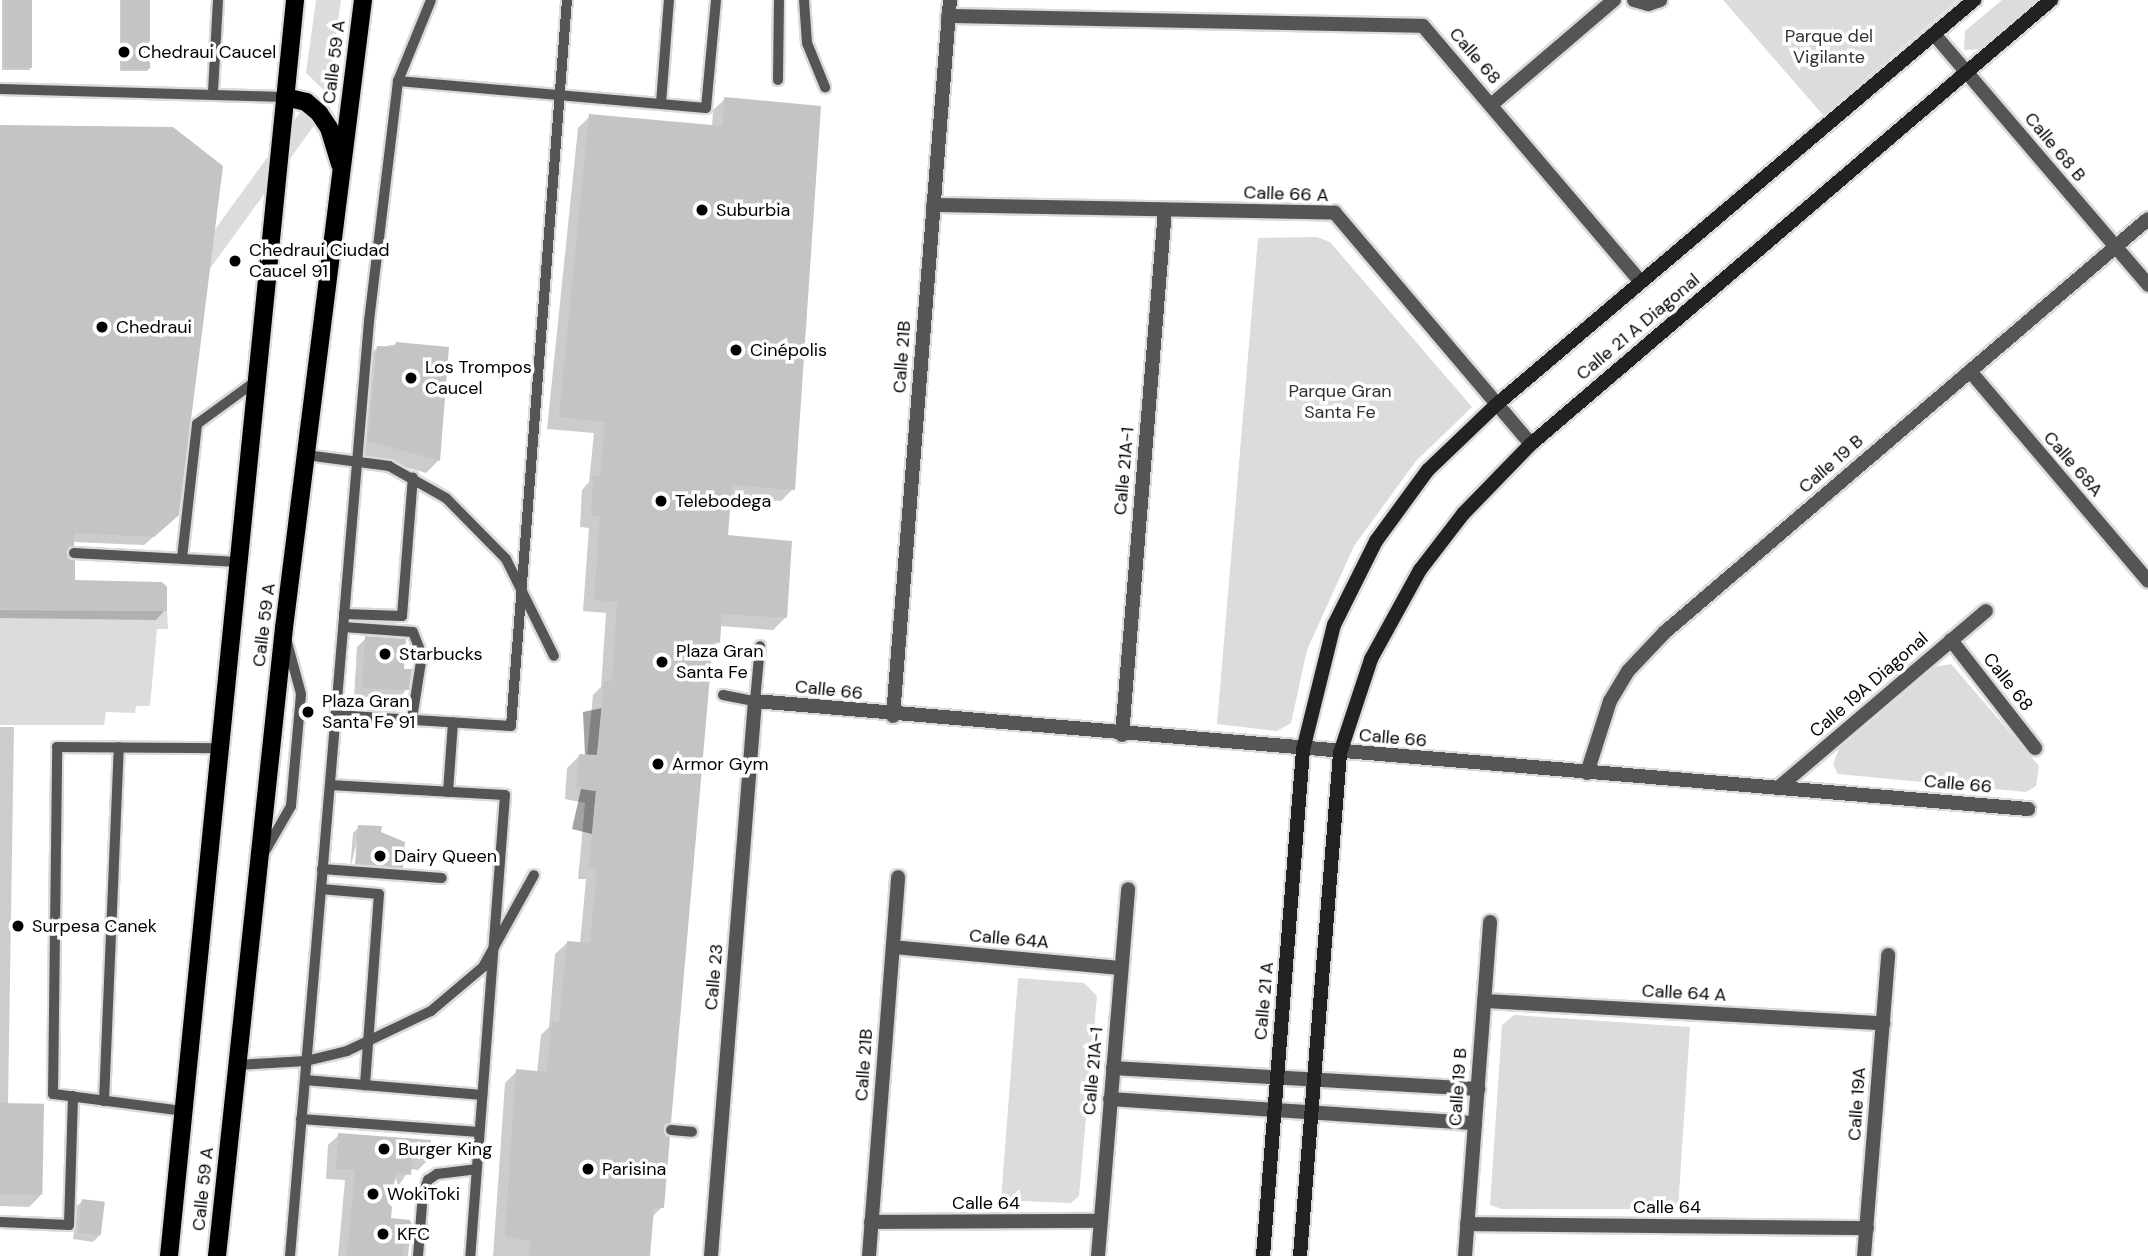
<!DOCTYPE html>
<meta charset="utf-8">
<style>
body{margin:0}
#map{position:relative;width:2148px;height:1256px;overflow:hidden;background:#fff;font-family:"DM Sans",sans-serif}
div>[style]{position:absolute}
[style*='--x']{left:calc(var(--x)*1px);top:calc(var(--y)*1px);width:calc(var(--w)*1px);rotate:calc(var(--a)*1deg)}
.green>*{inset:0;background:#dcdcdc;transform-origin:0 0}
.water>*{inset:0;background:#a3a3a3}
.shadow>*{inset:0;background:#0003;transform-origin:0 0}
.building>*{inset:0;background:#c4c4c4;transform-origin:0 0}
.roads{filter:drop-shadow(2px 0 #dbdbdb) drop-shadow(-2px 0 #dbdbdb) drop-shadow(0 2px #dbdbdb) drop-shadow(0 -2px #dbdbdb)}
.service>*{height:10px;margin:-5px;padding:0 5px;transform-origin:5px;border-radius:5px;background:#555}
.minor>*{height:14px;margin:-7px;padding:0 7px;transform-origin:7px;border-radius:7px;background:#555}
.secondary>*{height:14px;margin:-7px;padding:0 7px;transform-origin:7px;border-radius:7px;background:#222}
.primary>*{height:18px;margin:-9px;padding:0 9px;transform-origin:9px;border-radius:9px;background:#000}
.dots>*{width:19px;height:19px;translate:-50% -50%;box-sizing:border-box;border:4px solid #fff;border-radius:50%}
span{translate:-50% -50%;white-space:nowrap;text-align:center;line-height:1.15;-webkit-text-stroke:7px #fff;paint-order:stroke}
.park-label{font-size:18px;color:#333}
.poi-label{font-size:18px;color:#000}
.left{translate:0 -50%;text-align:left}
.street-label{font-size:18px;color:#000}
</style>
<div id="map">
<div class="green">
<i style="clip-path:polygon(316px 0,341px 0,328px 94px,306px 73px)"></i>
<i style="clip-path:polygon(1723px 0,1958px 0,1823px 115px)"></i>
<i style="clip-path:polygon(2002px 0,2039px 0,1981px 49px,1964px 50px,1965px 31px)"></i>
<i style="left:301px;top:111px;width:19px;height:1151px;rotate:36deg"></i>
<i style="clip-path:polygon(1258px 238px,1317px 237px,1330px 242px,1472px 407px,1416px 461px,1354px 546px,1307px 650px,1291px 723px,1277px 731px,1217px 724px)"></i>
<i style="clip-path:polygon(0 610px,167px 611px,168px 629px,157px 629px,150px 706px,136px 706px,135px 713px,106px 712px,104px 725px,0 725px)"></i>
<i style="clip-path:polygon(1951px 664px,2039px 766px,2036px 786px,2026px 792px,1838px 774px,1833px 764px,1839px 749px,1935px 667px)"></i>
<i style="clip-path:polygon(1018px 978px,1084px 983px,1097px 996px,1079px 1196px,1071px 1203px,1001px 1200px)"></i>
<i style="clip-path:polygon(1514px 1015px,1690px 1027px,1678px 1209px,1502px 1209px,1490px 1205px,1502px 1025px)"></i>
</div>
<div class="water">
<i style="clip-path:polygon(602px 708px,597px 755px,585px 755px,583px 712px)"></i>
<i style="clip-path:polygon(581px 789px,596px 791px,592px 834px,572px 829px)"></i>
</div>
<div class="shadow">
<i style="left:2px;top:0;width:28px;height:70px"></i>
<i style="left:120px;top:0;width:28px;height:71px"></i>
<i style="clip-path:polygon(725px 99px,793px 489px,781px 501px,729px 497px,726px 537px,785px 618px,773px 630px,720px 626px,718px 642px,710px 650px,661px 1130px,662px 1207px,651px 1218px,648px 1256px,493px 1256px,505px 1083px,517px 1071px,537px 1073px,541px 1035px,549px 1027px,555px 954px,568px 942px,580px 944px,586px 879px,578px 879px,585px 803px,565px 799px,567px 768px,579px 756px,587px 756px,593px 695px,601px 687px,606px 613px,583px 611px,589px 528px,580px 527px,582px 490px,589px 482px,594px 433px,547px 429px,578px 128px,590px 116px,712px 127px,713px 110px)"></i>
<i style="clip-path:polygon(0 127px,168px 524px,144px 545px,73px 542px,65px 553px,73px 582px,165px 610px,156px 620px,0 618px)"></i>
<i style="clip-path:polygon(397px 344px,447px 349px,438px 461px,426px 473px,357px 453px,365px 360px,377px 348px)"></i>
<i style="clip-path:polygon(366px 638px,402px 671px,407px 689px,398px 699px,354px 697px,357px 647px)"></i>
<i style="clip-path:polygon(0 727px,14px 727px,8px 1105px,41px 1195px,29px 1207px,0 1206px)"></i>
<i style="clip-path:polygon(359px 827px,379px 833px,401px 867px,395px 873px,357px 870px,360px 830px,350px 869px,353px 833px)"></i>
<i style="clip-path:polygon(339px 1135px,429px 1159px,418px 1170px,410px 1169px,399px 1185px,392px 1184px,389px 1220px,411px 1228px,408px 1256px,338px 1256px,345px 1180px,326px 1179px,328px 1145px)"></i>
<i style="clip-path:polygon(83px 1200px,99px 1236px,93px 1242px,73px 1239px,77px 1206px)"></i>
</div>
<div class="building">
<i style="left:4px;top:0;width:28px;height:68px"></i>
<i style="left:121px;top:0;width:29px;height:69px"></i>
<i style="clip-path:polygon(724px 97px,821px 106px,795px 490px,732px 485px,728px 535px,792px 541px,787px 618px,722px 614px,720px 643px,713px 642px,671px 1123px,664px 1130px,670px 1137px,664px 1208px,654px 1208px,650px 1256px,529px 1256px,531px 1241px,505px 1236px,516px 1069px,547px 1072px,552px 1021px,559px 1022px,567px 941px,590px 943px,597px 868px,589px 867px,596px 791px,576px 788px,579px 754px,597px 755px,604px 681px,612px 681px,617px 602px,594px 600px,600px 516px,591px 516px,593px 476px,600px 476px,605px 422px,559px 417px,589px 114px,723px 126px)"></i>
<i style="clip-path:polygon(0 125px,173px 127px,223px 166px,179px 515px,154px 537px,74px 533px,74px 546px,67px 552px,75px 560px,75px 580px,162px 582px,167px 587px,167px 611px,0 609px)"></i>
<i style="clip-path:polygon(396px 342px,449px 347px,440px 461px,368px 441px,377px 346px,395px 347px)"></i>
<i style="clip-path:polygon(365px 636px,406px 639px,404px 669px,412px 669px,409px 690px,362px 688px)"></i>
<i style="clip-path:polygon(358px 825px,382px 826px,381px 832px,405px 842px,403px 868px,355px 864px)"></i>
<i style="left:0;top:1103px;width:44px;height:91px;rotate:1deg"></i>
<i style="clip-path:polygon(338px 1133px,431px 1140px,430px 1160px,412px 1159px,411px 1175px,395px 1173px,391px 1218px,410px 1220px,413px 1227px,412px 1243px,404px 1247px,403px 1256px,347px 1256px,355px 1170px,336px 1169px)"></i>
<i style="left:82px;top:1199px;width:23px;height:34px;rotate:7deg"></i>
</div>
<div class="roads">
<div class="service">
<i style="--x:804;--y:0;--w:43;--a:86"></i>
<i style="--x:807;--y:43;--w:48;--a:67.8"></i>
<i style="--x:778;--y:80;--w:80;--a:-89.3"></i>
<i style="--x:398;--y:81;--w:309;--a:5"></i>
<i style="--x:706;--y:108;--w:108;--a:-84.7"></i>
<i style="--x:0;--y:89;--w:285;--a:1.6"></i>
<i style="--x:213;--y:92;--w:92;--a:-86.9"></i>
<i style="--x:661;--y:103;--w:103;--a:-85.6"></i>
<i style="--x:306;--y:455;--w:84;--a:7.5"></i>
<i style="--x:389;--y:466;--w:65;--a:29.3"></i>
<i style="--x:446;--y:498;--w:86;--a:45.5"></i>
<i style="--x:506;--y:559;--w:108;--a:63.7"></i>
<i style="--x:74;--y:553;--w:164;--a:3.1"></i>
<i style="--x:182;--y:558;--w:135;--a:-83.6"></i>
<i style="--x:197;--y:424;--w:73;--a:-36.1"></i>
<i style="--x:344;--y:614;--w:58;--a:2"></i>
<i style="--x:402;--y:616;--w:139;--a:-85.5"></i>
<i style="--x:343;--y:627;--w:70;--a:4.1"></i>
<i style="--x:413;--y:632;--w:25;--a:69"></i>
<i style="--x:422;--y:655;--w:65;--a:98.9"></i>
<i style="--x:723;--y:695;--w:33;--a:11"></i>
<i style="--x:755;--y:701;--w:55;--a:-84.8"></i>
<i style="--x:335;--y:715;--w:176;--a:3.6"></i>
<i style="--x:511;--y:726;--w:728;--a:-85.59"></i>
<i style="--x:330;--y:785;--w:175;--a:3.3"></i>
<i style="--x:505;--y:795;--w:462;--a:94.3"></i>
<i style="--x:448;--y:792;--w:70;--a:-85.9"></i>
<i style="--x:264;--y:853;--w:54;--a:-60.1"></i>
<i style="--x:291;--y:806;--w:112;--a:-84.9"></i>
<i style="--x:301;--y:694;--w:54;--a:-105.1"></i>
<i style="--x:322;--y:869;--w:120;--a:4.3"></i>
<i style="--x:321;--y:889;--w:58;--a:4.9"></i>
<i style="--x:379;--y:894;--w:192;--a:94.2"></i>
<i style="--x:237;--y:1065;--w:69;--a:-3.3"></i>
<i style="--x:306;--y:1061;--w:42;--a:-13.7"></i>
<i style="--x:347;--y:1051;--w:93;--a:-25.5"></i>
<i style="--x:431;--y:1011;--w:68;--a:-40.2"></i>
<i style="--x:483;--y:967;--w:105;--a:-61"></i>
<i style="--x:305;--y:1080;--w:178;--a:4.8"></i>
<i style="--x:104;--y:1101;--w:354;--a:-87.6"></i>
<i style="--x:183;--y:1111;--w:131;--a:-172.5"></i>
<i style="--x:53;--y:1094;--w:347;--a:-89.3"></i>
<i style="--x:57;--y:747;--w:163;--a:0.4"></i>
<i style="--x:301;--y:1119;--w:178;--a:4.2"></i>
<i style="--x:671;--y:1130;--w:21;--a:5"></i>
<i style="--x:0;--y:1222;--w:69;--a:2.5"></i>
<i style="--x:69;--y:1225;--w:129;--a:-88.2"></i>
<i style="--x:290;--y:1256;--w:938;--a:-85.17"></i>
<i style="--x:369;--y:321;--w:242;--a:-83.1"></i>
<i style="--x:398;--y:81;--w:87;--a:-67.8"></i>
<i style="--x:418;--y:1256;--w:63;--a:-85.5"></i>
<i style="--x:423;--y:1193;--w:14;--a:-69"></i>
<i style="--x:428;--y:1180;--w:11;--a:-34"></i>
<i style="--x:437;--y:1174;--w:39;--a:-7"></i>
</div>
<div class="minor">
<i style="--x:1634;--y:0;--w:15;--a:16"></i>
<i style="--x:1648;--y:4;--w:13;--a:-18"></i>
<i style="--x:948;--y:16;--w:475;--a:1.2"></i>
<i style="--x:1423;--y:26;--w:336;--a:49.6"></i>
<i style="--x:1934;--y:34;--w:330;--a:49.5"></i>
<i style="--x:1491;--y:105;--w:162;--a:-40.5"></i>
<i style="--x:933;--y:205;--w:402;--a:1.1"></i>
<i style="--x:1335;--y:213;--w:303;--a:49.7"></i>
<i style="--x:1970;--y:371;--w:275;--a:49.7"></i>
<i style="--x:1951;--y:640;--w:137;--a:52.1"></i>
<i style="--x:893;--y:716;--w:718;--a:-85.45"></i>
<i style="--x:1122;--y:735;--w:527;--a:-85.32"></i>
<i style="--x:1587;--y:773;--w:76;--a:-72.3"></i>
<i style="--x:1610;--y:701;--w:35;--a:-59"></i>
<i style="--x:1628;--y:671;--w:54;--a:-46.5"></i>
<i style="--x:1665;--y:632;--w:635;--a:-40.53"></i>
<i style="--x:1778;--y:788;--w:273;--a:-40.4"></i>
<i style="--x:893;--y:947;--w:229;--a:5.3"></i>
<i style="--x:1484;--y:1001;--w:400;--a:3.2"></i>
<i style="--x:1113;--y:1068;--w:366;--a:3.3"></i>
<i style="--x:1110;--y:1099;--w:366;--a:3.8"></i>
<i style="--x:871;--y:1222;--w:229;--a:-0.3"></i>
<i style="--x:1467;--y:1224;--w:400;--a:0.6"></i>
<i style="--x:711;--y:1256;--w:557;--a:-85.47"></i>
<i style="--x:755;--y:701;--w:1278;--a:4.85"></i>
<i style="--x:869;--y:1256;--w:380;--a:-85.6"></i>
<i style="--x:1098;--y:1256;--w:368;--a:-85.3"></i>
<i style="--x:1465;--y:1256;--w:335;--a:-85.7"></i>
<i style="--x:1864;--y:1256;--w:302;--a:-85.4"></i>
</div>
<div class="secondary">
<i style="--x:1263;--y:1256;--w:508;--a:-85.48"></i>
<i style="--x:1303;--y:750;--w:129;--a:-76.1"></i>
<i style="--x:1334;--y:625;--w:94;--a:-63.4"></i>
<i style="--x:1376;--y:541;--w:88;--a:-53.8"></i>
<i style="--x:1428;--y:470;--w:94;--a:-43.7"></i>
<i style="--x:1496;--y:405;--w:627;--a:-40.27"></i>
<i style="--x:1300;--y:1256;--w:505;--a:-85.45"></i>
<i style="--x:1340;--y:753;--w:99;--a:-71.7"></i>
<i style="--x:1371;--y:659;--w:102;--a:-61.2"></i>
<i style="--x:1420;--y:570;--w:71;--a:-52.5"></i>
<i style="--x:1463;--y:514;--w:98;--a:-45.8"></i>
<i style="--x:1531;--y:444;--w:684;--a:-40.49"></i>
</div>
<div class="primary">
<i style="--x:285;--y:97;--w:22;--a:13"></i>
<i style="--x:306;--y:102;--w:17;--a:40"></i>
<i style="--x:319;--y:113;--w:18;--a:56"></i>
<i style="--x:329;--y:128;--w:38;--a:73"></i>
<i style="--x:169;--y:1256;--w:1262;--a:-84.27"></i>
<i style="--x:217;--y:1256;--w:632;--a:-83.91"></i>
<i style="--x:284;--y:628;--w:633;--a:-82.83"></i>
</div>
</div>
<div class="dots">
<i style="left:124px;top:52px;background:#000"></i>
<i style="left:702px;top:210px;background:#000"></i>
<i style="left:235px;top:261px;background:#000"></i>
<i style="left:102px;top:327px;background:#000"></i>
<i style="left:736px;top:350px;background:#000"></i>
<i style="left:411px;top:378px;background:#000"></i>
<i style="left:661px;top:501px;background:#000"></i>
<i style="left:385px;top:654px;background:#000"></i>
<i style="left:662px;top:662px;background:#000"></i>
<i style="left:308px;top:712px;background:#000"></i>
<i style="left:658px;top:764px;background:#000"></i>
<i style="left:380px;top:856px;background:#000"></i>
<i style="left:18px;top:926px;background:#000"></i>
<i style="left:384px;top:1149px;background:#000"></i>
<i style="left:588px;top:1169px;background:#000"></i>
<i style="left:373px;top:1194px;background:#000"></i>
<i style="left:383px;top:1234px;background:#000"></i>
</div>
<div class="park-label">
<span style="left:1829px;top:47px">Parque del<br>Vigilante</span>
<span style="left:1340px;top:402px">Parque Gran<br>Santa Fe</span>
</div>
<div class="poi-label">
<span class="left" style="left:138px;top:52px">Chedraui Caucel</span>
<span class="left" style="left:716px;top:210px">Suburbia</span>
<span class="left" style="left:249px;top:261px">Chedraui Ciudad<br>Caucel 91</span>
<span class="left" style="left:116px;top:327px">Chedraui</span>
<span class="left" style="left:750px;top:350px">Cinépolis</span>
<span class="left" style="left:425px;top:378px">Los Trompos<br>Caucel</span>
<span class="left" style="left:675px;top:501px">Telebodega</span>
<span class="left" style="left:676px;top:662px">Plaza Gran<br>Santa Fe</span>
<span class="left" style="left:399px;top:654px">Starbucks</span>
<span class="left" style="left:322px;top:712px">Plaza Gran<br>Santa Fe 91</span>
<span class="left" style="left:672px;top:764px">Armor Gym</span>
<span class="left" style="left:394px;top:856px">Dairy Queen</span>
<span class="left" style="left:32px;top:926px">Surpesa Canek</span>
<span class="left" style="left:398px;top:1149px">Burger King</span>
<span class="left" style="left:602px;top:1169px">Parisina</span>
<span class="left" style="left:387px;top:1194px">WokiToki</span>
<span class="left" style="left:397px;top:1234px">KFC</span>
</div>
<div class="street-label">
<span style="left:1475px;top:56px;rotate:49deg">Calle 68</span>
<span style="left:334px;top:62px;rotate:-83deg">Calle 59 A</span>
<span style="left:2055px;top:147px;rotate:50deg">Calle 68 B</span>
<span style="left:1286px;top:194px;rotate:2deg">Calle 66 A</span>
<span style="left:1638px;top:327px;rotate:-40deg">Calle 21 A Diagonal</span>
<span style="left:902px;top:357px;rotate:-86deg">Calle 21B</span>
<span style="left:1831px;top:464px;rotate:-41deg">Calle 19 B</span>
<span style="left:2073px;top:464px;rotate:49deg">Calle 68A</span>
<span style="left:1124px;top:471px;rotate:-85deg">Calle 21A-1</span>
<span style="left:264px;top:625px;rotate:-83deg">Calle 59 A</span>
<span style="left:2008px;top:682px;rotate:52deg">Calle 68</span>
<span style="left:1869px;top:685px;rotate:-41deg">Calle 19A Diagonal</span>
<span style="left:829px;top:690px;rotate:6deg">Calle 66</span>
<span style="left:1393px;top:738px;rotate:5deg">Calle 66</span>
<span style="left:1958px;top:784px;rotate:5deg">Calle 66</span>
<span style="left:1009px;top:939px;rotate:5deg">Calle 64A</span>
<span style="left:714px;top:977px;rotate:-85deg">Calle 23</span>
<span style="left:1684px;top:993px;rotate:3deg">Calle 64 A</span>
<span style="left:1264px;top:1001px;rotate:-85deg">Calle 21 A</span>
<span style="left:864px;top:1065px;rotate:-86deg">Calle 21B</span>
<span style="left:1093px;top:1071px;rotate:-85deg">Calle 21A-1</span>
<span style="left:1458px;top:1087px;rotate:-86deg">Calle 19 B</span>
<span style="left:1857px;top:1104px;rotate:-86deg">Calle 19A</span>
<span style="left:203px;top:1189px;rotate:-84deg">Calle 59 A</span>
<span style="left:986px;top:1203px">Calle 64</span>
<span style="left:1667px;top:1207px">Calle 64</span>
</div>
</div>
